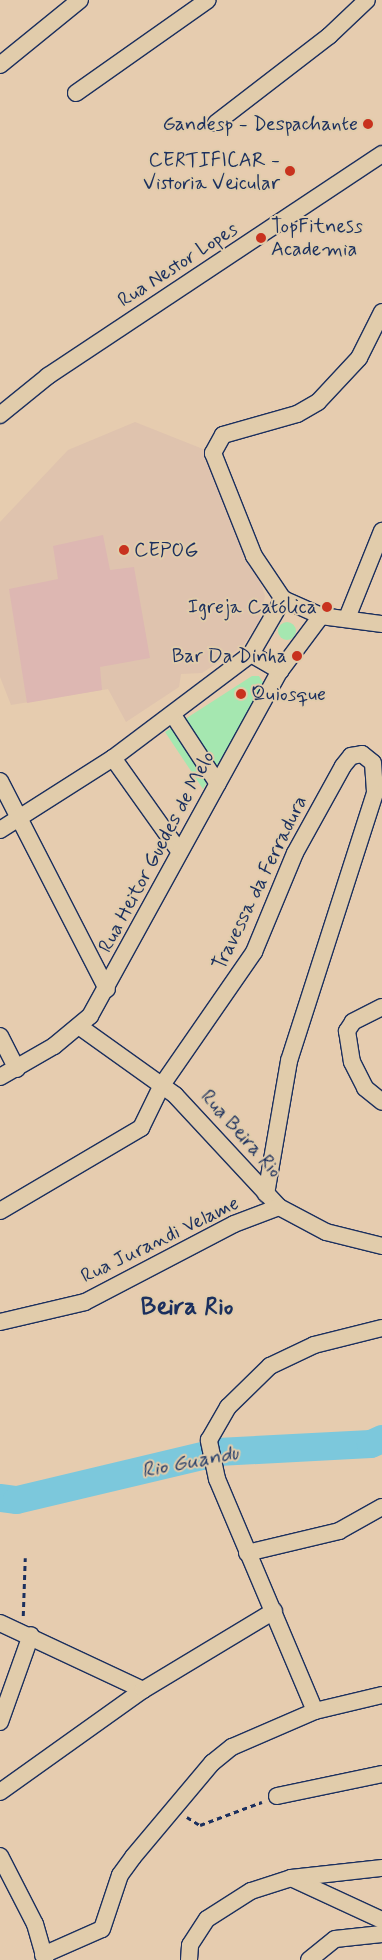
<!DOCTYPE html>
<meta charset="utf-8">
<style>
body{margin:0}
#map{position:relative;width:382px;height:1960px;overflow:hidden;background:#e6ccaf;font-family:Mynerve,sans-serif}
div>[style]{position:absolute}
[style*='--x']{left:calc(var(--x)*1px);top:calc(var(--y)*1px);width:calc(var(--w)*1px);rotate:calc(var(--a)*1deg)}
.built>*{inset:0;background:#dfc3ae}
.green>*{inset:0;background:#a5e7b0}
.round{border-radius:50%}
.river>*{height:28px;margin:-14px;padding:0 14px;transform-origin:14px;border-radius:14px;background:#7cc8dc}
.building>*{inset:0;background:#ddb7b2}
.path>*{height:2.5px;margin-top:-1.25px;transform-origin:0;background:repeating-linear-gradient(90deg,#1b2f5e 0 5px,transparent 0 9px)}
.roads{filter:drop-shadow(1px 0 #1b2f5e) drop-shadow(-1px 0 #1b2f5e) drop-shadow(0 1px #1b2f5e) drop-shadow(0 -1px #1b2f5e)}
.street>*{height:16px;margin:-8px;padding:0 8px;transform-origin:8px;border-radius:8px;background:#e1ccab}
.dots>*{width:14px;height:14px;translate:-50% -50%;box-sizing:border-box;border:2px solid #e1ccab;border-radius:50%}
span{translate:-50% -50%;white-space:nowrap;text-align:center;line-height:1.15;-webkit-text-stroke:4px #e1ccab;paint-order:stroke}
.poi-label{font-size:20px;color:#1b2f5e}
.right{translate:-100% -50%;text-align:right}
.left{translate:0 -50%;text-align:left}
.street-label{font-size:20px;color:#1b2f5e}
.water-label{font-size:21px;color:#253e6b;font-style:italic}
.district-label{font-size:25px;color:#1b2f5e;font-weight:700}
</style>
<div id="map">
<div class="built">
<i style="clip-path:polygon(135px 422px,203px 449px,259px 578px,265px 596px,259px 622px,242px 647px,202px 673px,181px 674px,179px 687px,126px 722px,108px 689px,11px 705px,0 677px,0 522px,68px 450px)"></i>
</div>
<div class="green">
<i class="round" style="left:278px;top:622px;width:18px;height:18px"></i>
<i style="clip-path:polygon(252px 676px,259px 676px,264px 684px,260px 693px,203px 789px,165px 732px)"></i>
</div>
<div class="river">
<i style="--x:0;--y:1498;--w:17;--a:7"></i>
<i style="--x:17;--y:1500;--w:207;--a:-13.4"></i>
<i style="--x:218;--y:1452;--w:153;--a:-3"></i>
<i style="--x:371;--y:1444;--w:12;--a:-24"></i>
</div>
<div class="building">
<i style="clip-path:polygon(103px 535px,110px 570px,134px 567px,150px 658px,100px 667px,102px 690px,27px 703px,9px 589px,58px 579px,53px 546px)"></i>
</div>
<div class="path">
<i style="--x:23;--y:1616;--w:58;--a:-88"></i>
<i style="--x:187;--y:1817;--w:15;--a:32"></i>
<i style="--x:200;--y:1825;--w:66;--a:-20.4"></i>
</div>
<div class="roads">
<div class="street">
<i style="--x:0;--y:65;--w:103;--a:-39.1"></i>
<i style="--x:76;--y:93;--w:161;--a:-35.2"></i>
<i style="--x:216;--y:123;--w:143;--a:-37.6"></i>
<i style="--x:329;--y:36;--w:52;--a:-43.5"></i>
<i style="--x:382;--y:312;--w:51;--a:116.6"></i>
<i style="--x:359;--y:358;--w:60;--a:133"></i>
<i style="--x:318;--y:402;--w:24;--a:150"></i>
<i style="--x:297;--y:414;--w:77;--a:164.2"></i>
<i style="--x:223;--y:435;--w:21;--a:119"></i>
<i style="--x:213;--y:453;--w:111;--a:68.3"></i>
<i style="--x:254;--y:556;--w:52;--a:56"></i>
<i style="--x:283;--y:599;--w:42;--a:24.1"></i>
<i style="--x:321;--y:616;--w:62;--a:7.5"></i>
<i style="--x:0;--y:415;--w:62;--a:-39.1"></i>
<i style="--x:48;--y:376;--w:401;--a:-33.6"></i>
<i style="--x:347;--y:618;--w:94;--a:-68.1"></i>
<i style="--x:251;--y:654;--w:34;--a:30"></i>
<i style="--x:173;--y:715;--w:82;--a:56.9"></i>
<i style="--x:113;--y:758;--w:114;--a:54.6"></i>
<i style="--x:0;--y:781;--w:234;--a:62.8"></i>
<i style="--x:0;--y:830;--w:134;--a:-32.5"></i>
<i style="--x:113;--y:758;--w:173;--a:-37"></i>
<i style="--x:251;--y:654;--w:64;--a:-59.8"></i>
<i style="--x:382;--y:1007;--w:33;--a:153"></i>
<i style="--x:353;--y:1022;--w:11;--a:124"></i>
<i style="--x:347;--y:1031;--w:31;--a:81"></i>
<i style="--x:352;--y:1062;--w:29;--a:63"></i>
<i style="--x:365;--y:1088;--w:22;--a:39"></i>
<i style="--x:80;--y:1027;--w:117;--a:35.6"></i>
<i style="--x:175;--y:1095;--w:153;--a:47.1"></i>
<i style="--x:279;--y:1207;--w:53;--a:28"></i>
<i style="--x:326;--y:1232;--w:58;--a:14"></i>
<i style="--x:0;--y:1036;--w:37;--a:63"></i>
<i style="--x:0;--y:1077;--w:62;--a:-29.9"></i>
<i style="--x:54;--y:1046;--w:47;--a:-39.8"></i>
<i style="--x:90;--y:1016;--w:394;--a:-61.2"></i>
<i style="--x:280;--y:671;--w:69;--a:-53.3"></i>
<i style="--x:0;--y:1211;--w:164;--a:-30.5"></i>
<i style="--x:141;--y:1128;--w:48;--a:-64"></i>
<i style="--x:162;--y:1085;--w:162;--a:-55.3"></i>
<i style="--x:254;--y:952;--w:107;--a:-67.5"></i>
<i style="--x:295;--y:853;--w:99;--a:-61.1"></i>
<i style="--x:343;--y:766;--w:13;--a:-51"></i>
<i style="--x:351;--y:756;--w:11;--a:-10"></i>
<i style="--x:362;--y:754;--w:14;--a:39"></i>
<i style="--x:373;--y:763;--w:30;--a:86"></i>
<i style="--x:375;--y:793;--w:281;--a:107.8"></i>
<i style="--x:289;--y:1061;--w:135;--a:99.8"></i>
<i style="--x:0;--y:1322;--w:87;--a:-13.2"></i>
<i style="--x:85;--y:1302;--w:168;--a:-27.6"></i>
<i style="--x:234;--y:1224;--w:48;--a:-20.7"></i>
<i style="--x:247;--y:1553;--w:95;--a:-13.4"></i>
<i style="--x:339;--y:1531;--w:49;--a:-29.2"></i>
<i style="--x:0;--y:1623;--w:158;--a:25.1"></i>
<i style="--x:315;--y:1711;--w:252;--a:-112.9"></i>
<i style="--x:217;--y:1479;--w:40;--a:-102"></i>
<i style="--x:209;--y:1440;--w:38;--a:-60"></i>
<i style="--x:228;--y:1407;--w:59;--a:-44.3"></i>
<i style="--x:270;--y:1366;--w:49;--a:-25.5"></i>
<i style="--x:314;--y:1345;--w:70;--a:-14"></i>
<i style="--x:0;--y:1722;--w:92;--a:-70.4"></i>
<i style="--x:0;--y:1792;--w:176;--a:-35.5"></i>
<i style="--x:143;--y:1690;--w:153;--a:-31.1"></i>
<i style="--x:277;--y:1796;--w:107;--a:-11.8"></i>
<i style="--x:0;--y:1856;--w:76;--a:62.8"></i>
<i style="--x:35;--y:1924;--w:37;--a:74"></i>
<i style="--x:291;--y:1878;--w:100;--a:24.8"></i>
<i style="--x:43;--y:1955;--w:64;--a:-23.8"></i>
<i style="--x:102;--y:1929;--w:57;--a:-71.6"></i>
<i style="--x:120;--y:1875;--w:22;--a:-54"></i>
<i style="--x:133;--y:1857;--w:123;--a:-50"></i>
<i style="--x:212;--y:1763;--w:26;--a:-39"></i>
<i style="--x:232;--y:1747;--w:90;--a:-23.4"></i>
<i style="--x:315;--y:1711;--w:69;--a:-13.4"></i>
<i style="--x:189;--y:1960;--w:15;--a:-86"></i>
<i style="--x:190;--y:1945;--w:31;--a:-57"></i>
<i style="--x:207;--y:1919;--w:52;--a:-32.5"></i>
<i style="--x:251;--y:1891;--w:42;--a:-18"></i>
<i style="--x:291;--y:1878;--w:92;--a:-6.3"></i>
<i style="--x:309;--y:1960;--w:33;--a:-39"></i>
<i style="--x:335;--y:1939;--w:47;--a:-6.1"></i>
</div>
</div>
<div class="dots">
<i style="left:368px;top:124px;background:#c8321e"></i>
<i style="left:290px;top:171px;background:#c8321e"></i>
<i style="left:261px;top:238px;background:#c8321e"></i>
<i style="left:124px;top:550px;background:#c8321e"></i>
<i style="left:327px;top:607px;background:#c8321e"></i>
<i style="left:297px;top:656px;background:#c8321e"></i>
<i style="left:241px;top:694px;background:#c8321e"></i>
</div>
<div class="poi-label">
<span class="right" style="left:358px;top:124px">Gandesp - Despachante</span>
<span class="right" style="left:280px;top:172px">CERTIFICAR -<br>Vistoria Veicular</span>
<span class="left" style="left:271px;top:238px">TopFitness<br>Academia</span>
<span class="left" style="left:134px;top:550px">CEPOG</span>
<span class="right" style="left:317px;top:607px">Igreja Católica</span>
<span class="right" style="left:287px;top:656px">Bar Da Dinha</span>
<span class="left" style="left:251px;top:694px">Quiosque</span>
</div>
<div class="street-label">
<span style="left:178px;top:265px;rotate:-33deg">Rua Nestor Lopes</span>
<span style="left:157px;top:852px;rotate:-62deg">Rua Heitor Guedes de Melo</span>
<span style="left:260px;top:883px;rotate:-64deg">Travessa da Ferradura</span>
<span style="left:241px;top:1134px;rotate:48deg">Rua Beira Rio</span>
<span style="left:160px;top:1240px;rotate:-26deg">Rua Jurandi Velame</span>
</div>
<div class="water-label">
<span style="left:190px;top:1462px;rotate:-11deg">Rio Guandu</span>
</div>
<div class="district-label">
<span style="left:187px;top:1308px">Beira Rio</span>
</div>
</div>
